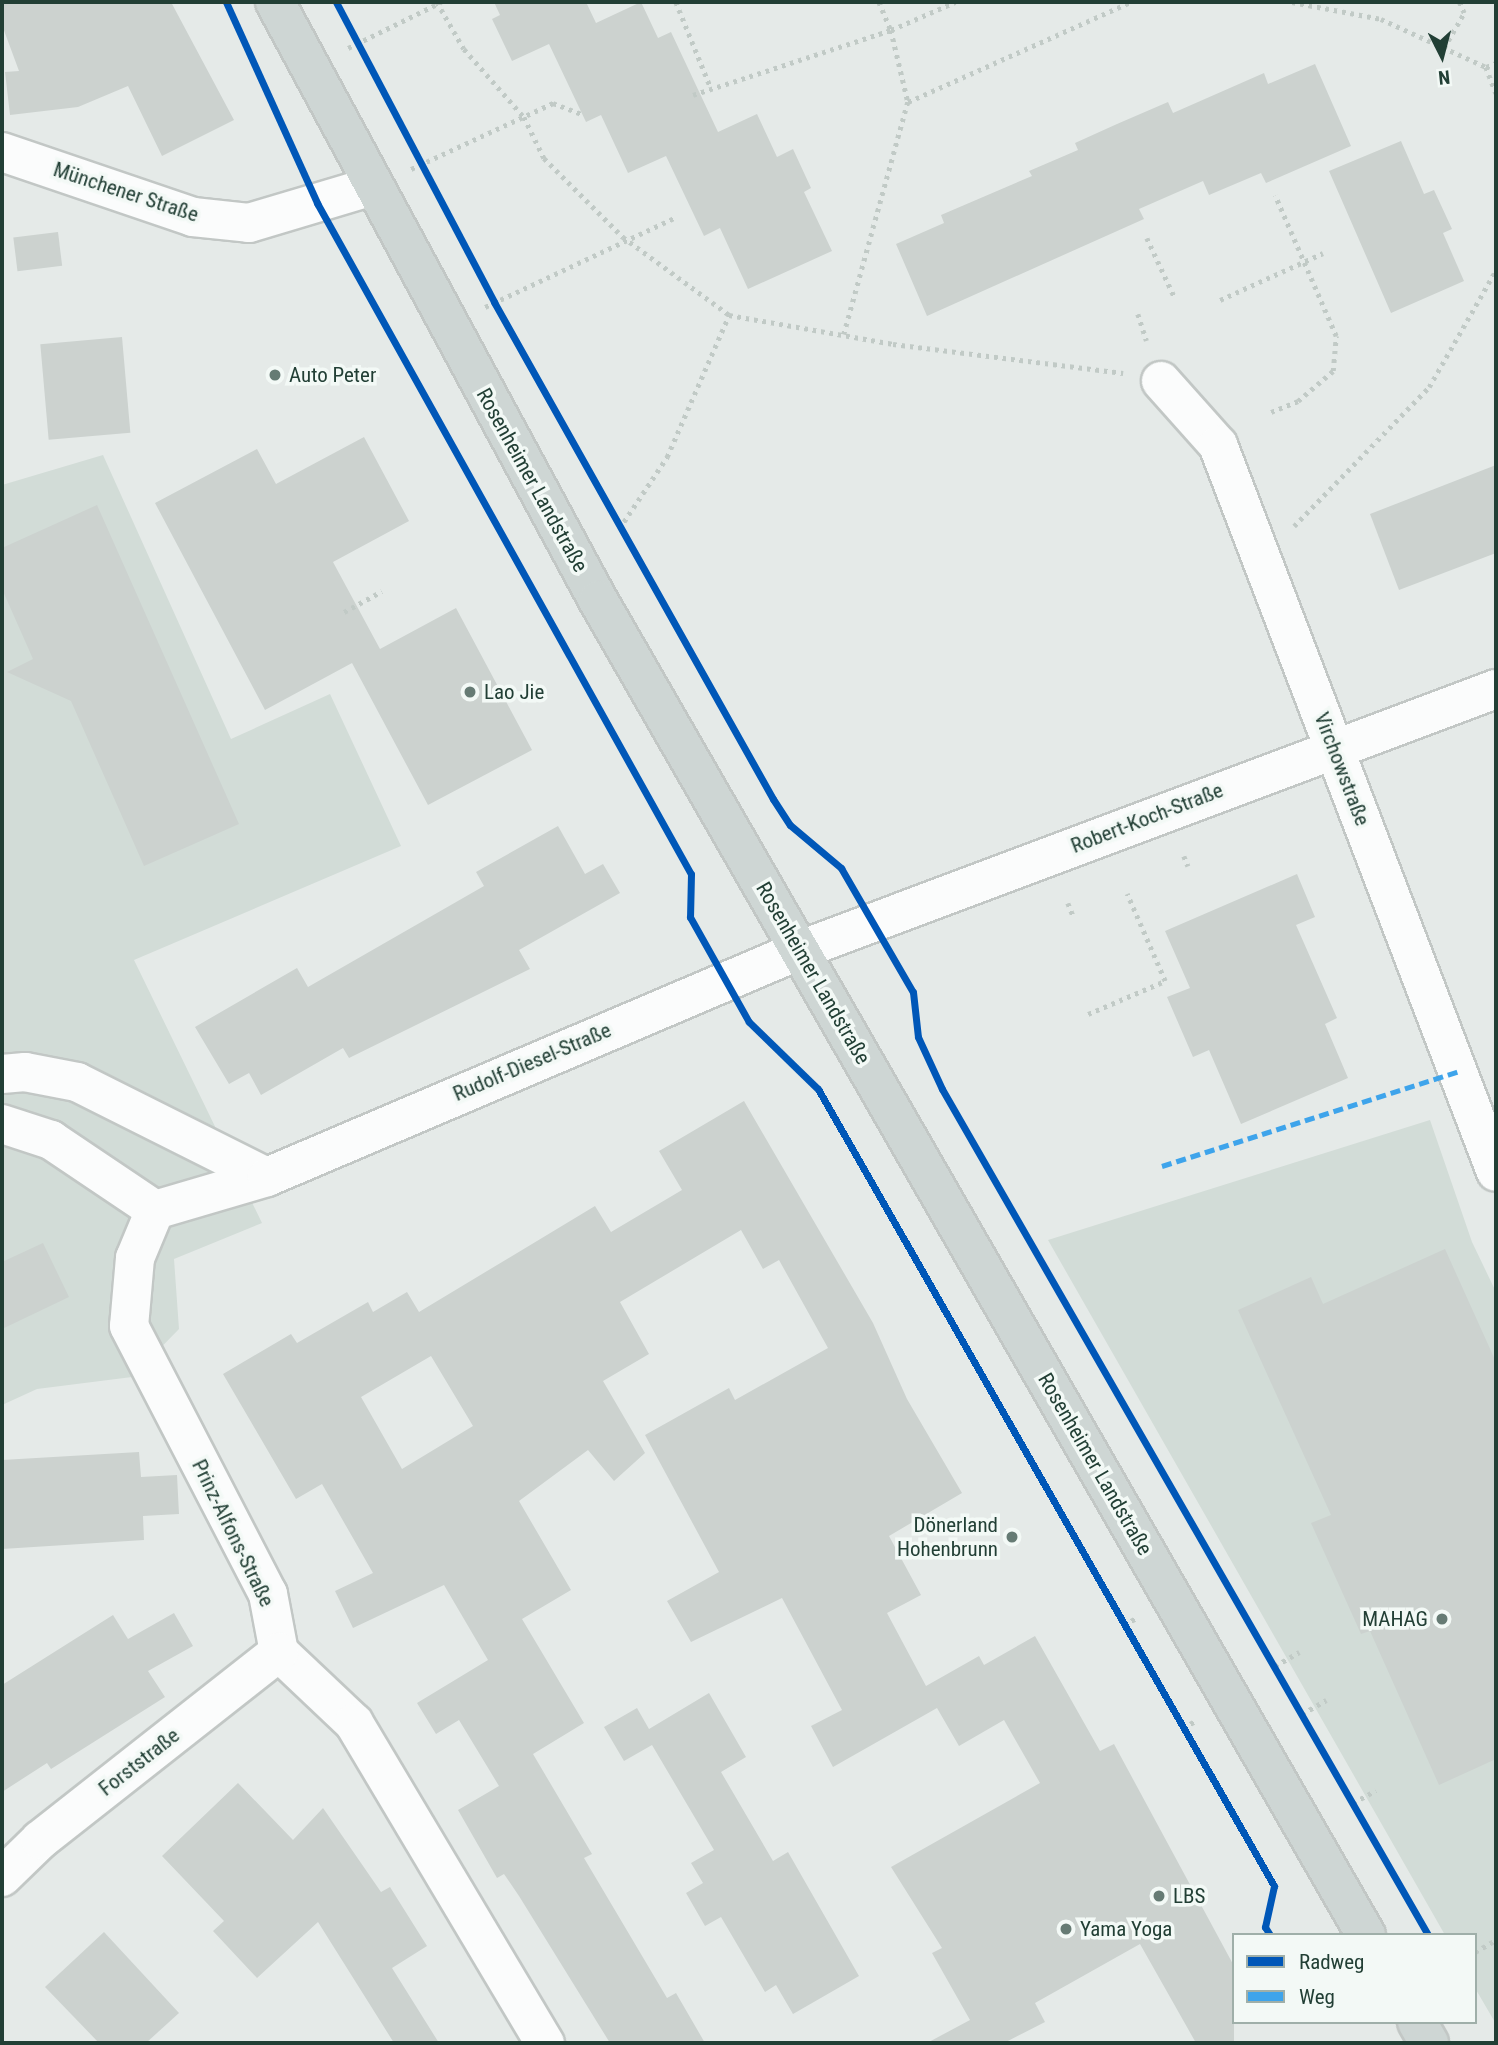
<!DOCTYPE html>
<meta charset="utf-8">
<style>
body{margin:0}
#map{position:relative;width:1498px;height:2045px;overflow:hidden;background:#e5eae8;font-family:"Roboto Condensed",sans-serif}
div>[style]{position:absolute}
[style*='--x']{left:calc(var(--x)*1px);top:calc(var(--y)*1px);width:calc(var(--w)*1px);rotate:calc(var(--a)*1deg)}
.built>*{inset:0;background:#d2dcd7}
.building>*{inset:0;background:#ccd2cf;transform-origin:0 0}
.path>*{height:4.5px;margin-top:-2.25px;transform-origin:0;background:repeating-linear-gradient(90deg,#c1cac6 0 3.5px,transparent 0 8.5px)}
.roads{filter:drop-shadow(2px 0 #c2c7c5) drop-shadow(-2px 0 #c2c7c5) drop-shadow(0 2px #c2c7c5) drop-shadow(0 -2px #c2c7c5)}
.minor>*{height:38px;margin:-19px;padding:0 19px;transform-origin:19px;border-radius:19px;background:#fbfcfc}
.major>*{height:38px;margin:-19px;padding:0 19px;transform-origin:19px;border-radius:19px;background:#ced6d4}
.quiet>*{height:5px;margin-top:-2.5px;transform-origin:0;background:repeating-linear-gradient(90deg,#3ea4eb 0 10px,transparent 0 15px)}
.cycleway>*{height:7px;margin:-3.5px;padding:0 3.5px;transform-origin:3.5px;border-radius:3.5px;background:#0057b8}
.dots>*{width:19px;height:19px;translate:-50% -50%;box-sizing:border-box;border:4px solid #f3f9f6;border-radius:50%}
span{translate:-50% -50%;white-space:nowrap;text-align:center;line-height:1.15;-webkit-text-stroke:7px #f3f9f6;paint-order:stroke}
.street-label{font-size:21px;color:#223f35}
.poi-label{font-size:21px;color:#223f35}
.left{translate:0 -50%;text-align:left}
.right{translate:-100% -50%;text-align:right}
.frame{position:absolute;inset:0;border:4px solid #223f35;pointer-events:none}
.legend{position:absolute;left:1232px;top:1933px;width:245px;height:91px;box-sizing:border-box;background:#f3f9f6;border:2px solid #9fafa9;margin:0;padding:9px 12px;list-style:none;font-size:21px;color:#223f35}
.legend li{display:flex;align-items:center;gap:14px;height:35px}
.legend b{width:35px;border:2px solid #9fafa9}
.north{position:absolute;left:1407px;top:21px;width:70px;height:70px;-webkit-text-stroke:5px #f3f9f6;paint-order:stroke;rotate:174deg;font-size:19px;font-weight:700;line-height:28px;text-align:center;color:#223f35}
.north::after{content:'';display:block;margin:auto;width:24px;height:32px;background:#223f35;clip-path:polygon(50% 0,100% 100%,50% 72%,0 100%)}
</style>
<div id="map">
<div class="built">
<i style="clip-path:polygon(103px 455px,231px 739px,330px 694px,401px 846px,134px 960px,262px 1223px,174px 1259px,179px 1329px,132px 1377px,37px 1389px,2px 1405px,2px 485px)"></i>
<i style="clip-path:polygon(1430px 1120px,1472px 1242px,1496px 1292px,1496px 2024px,1475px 1988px,1475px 1935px,1445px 1935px,1048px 1240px)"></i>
</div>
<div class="building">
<i style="clip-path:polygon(2px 2px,171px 2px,234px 120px,162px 156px,128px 86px,78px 107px,10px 115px,5px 72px,19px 71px,2px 25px)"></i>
<i style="clip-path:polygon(494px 2px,586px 2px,596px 23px,641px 2px,658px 38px,671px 32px,718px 132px,757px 114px,777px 157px,793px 149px,811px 188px,804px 192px,832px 251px,748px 289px,720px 228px,704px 236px,666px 156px,628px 173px,601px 115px,586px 122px,549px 44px,512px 61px,492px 19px,500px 15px)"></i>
<i style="clip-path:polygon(1315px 64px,1351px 146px,1266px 183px,1261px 173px,1209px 195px,1203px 181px,1139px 209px,1144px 219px,927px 316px,896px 244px,944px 223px,941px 215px,1032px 176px,1029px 171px,1078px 150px,1075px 143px,1117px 124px,1168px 102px,1173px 113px,1264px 73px,1268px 84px)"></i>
<i style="clip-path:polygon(1401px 141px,1424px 194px,1434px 190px,1452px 229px,1443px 233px,1464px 281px,1391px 313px,1329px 171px)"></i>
<i style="left:58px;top:232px;width:34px;height:45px;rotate:83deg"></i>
<i style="left:122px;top:337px;width:96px;height:82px;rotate:85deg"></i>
<i style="clip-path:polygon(364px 437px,409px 521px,333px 562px,380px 649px,456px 608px,532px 750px,428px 805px,352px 663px,265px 710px,155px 503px,257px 449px,276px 484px)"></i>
<i style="clip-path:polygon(1496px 465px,1496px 553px,1399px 590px,1370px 514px)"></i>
<i style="clip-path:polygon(97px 505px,239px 824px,144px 866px,71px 701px,7px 672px,33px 659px,2px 589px,2px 548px)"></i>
<i style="clip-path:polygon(558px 826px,585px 874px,603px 864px,620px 893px,519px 950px,530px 969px,349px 1058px,343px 1048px,261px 1095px,249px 1073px,229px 1084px,195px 1027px,297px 968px,308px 987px,484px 886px,476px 872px)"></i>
<i style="clip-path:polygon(1297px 874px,1315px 917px,1296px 925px,1337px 1018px,1325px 1024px,1348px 1078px,1241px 1124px,1209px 1050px,1193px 1057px,1167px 997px,1190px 988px,1165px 931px)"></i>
<i style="clip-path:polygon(evenodd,744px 1101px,873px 1323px,907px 1399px,962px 1493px,889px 1536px,921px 1595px,887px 1613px,926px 1686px,979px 1656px,984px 1665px,1035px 1636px,1100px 1751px,1114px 1744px,1234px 1966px,1234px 2043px,1196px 2043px,1140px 1944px,1035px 2003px,1045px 2022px,1004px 2043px,927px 2043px,970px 2020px,932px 1953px,942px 1948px,891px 1867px,1040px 1783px,1004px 1720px,959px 1746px,937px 1708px,833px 1767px,811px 1726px,842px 1710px,782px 1598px,691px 1642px,667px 1601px,719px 1572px,645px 1435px,729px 1388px,735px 1400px,828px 1348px,779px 1260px,763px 1269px,741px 1230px,620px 1302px,649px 1354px,603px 1381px,645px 1453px,614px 1481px,588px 1450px,519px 1501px,571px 1590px,522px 1619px,584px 1723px,533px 1754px,592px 1854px,584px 1858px,667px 1998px,676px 1993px,705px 2043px,610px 2043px,519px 1896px,504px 1874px,497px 1878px,458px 1810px,499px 1786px,459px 1720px,436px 1734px,417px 1703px,488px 1660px,444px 1585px,353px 1628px,335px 1591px,373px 1573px,322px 1484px,296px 1499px,223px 1374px,291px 1334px,297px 1343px,368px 1302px,373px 1312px,407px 1292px,419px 1312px,595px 1206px,611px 1232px,682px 1190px,659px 1151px,744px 1101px,431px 1356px,473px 1426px,402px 1469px,361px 1397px,431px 1356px)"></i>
<i style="clip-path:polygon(43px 1243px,69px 1297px,2px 1329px,2px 1262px)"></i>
<i style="clip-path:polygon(1445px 1249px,1496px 1362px,1496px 1759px,1439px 1785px,1370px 1631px,1361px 1634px,1311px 1523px,1331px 1515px,1238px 1310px,1311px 1277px,1323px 1304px)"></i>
<i style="clip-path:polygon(139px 1452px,141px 1477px,177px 1475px,179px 1514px,143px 1516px,144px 1540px,2px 1549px,2px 1460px)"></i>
<i style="clip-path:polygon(174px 1613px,193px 1646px,148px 1671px,165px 1697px,51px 1769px,47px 1763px,2px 1792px,2px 1685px,113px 1615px,128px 1639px)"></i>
<i style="clip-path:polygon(709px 1693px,746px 1757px,721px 1772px,773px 1861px,788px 1852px,859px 1976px,793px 2014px,776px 1985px,765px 1992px,721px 1917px,705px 1926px,686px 1893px,703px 1883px,691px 1863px,714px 1850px,652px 1745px,624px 1761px,604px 1727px,637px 1708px,649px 1729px)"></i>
<i style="clip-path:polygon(238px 1783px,293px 1840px,323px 1808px,381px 1892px,390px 1887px,427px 1946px,392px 1968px,439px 2043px,394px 2043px,318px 1922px,257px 1978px,213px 1931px,224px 1921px,162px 1856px)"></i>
<i style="clip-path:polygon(104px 1932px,179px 2013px,146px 2043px,99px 2043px,45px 1987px)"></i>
</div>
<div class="path">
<i style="--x:437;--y:2;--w:54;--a:60.1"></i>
<i style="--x:464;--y:49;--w:91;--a:48.6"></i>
<i style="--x:524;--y:117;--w:46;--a:64"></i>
<i style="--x:544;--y:158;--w:112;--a:45"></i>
<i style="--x:623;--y:237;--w:132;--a:36.3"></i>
<i style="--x:729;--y:315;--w:167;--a:10"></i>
<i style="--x:893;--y:344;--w:232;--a:7.2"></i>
<i style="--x:676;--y:2;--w:93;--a:67.9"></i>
<i style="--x:879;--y:2;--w:30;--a:67"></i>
<i style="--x:891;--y:30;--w:70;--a:-23.6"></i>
<i style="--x:1292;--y:2;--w:91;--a:10.8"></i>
<i style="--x:1381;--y:19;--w:115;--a:24.6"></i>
<i style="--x:1486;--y:67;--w:11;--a:-22"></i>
<i style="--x:348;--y:48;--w:104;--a:-26.3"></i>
<i style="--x:1444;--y:48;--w:40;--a:-60.3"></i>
<i style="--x:1464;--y:13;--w:12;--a:-114"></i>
<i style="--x:1486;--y:67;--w:28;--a:69"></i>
<i style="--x:693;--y:95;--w:208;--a:-18.2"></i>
<i style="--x:891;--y:30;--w:74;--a:76.7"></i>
<i style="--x:908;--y:102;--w:241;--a:105.4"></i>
<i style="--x:908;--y:102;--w:244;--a:-24.2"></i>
<i style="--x:411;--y:169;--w:157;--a:-24.9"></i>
<i style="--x:553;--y:103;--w:31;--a:21"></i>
<i style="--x:1147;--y:238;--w:64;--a:65"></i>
<i style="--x:1220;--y:300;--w:113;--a:-24.5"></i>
<i style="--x:485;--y:307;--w:209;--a:-25.2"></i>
<i style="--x:1138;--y:314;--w:28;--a:72"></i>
<i style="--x:1271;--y:412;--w:29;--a:-22"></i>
<i style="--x:1298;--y:401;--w:46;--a:-40.6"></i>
<i style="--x:1333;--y:371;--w:35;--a:-85"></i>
<i style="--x:1336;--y:336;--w:153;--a:-113.5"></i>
<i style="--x:1294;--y:526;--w:194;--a:-45.8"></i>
<i style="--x:1429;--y:387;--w:135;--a:-60.2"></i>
<i style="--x:619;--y:529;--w:87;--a:-56.3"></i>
<i style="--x:667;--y:457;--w:155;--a:-66.4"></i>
<i style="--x:344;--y:612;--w:43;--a:-28.9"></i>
<i style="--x:1184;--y:856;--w:11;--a:68"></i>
<i style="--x:1068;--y:903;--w:16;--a:68"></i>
<i style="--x:1088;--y:1014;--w:84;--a:-23.2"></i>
<i style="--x:1165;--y:981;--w:95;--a:-113.6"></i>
<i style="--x:1124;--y:1625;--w:14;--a:-30"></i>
<i style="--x:1275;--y:1666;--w:28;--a:-30"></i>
<i style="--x:1302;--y:1714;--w:28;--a:-30"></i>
<i style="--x:1183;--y:1728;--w:14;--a:-30"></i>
<i style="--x:1353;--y:1803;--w:26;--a:-29"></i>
<i style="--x:1475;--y:1952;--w:24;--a:-30"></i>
</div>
<div class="roads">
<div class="minor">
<i style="--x:2;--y:152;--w:202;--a:18.8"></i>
<i style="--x:193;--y:217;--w:56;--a:6.1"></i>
<i style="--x:249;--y:223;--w:129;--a:-16.6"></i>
<i style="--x:1161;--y:381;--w:86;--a:48.3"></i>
<i style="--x:1218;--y:445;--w:778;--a:69.07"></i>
<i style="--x:2;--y:1074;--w:23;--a:-5"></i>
<i style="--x:25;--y:1072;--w:53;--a:10.9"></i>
<i style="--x:77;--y:1082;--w:212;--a:26.6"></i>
<i style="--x:2;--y:1124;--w:52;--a:18.1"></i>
<i style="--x:51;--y:1140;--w:125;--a:33.9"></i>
<i style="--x:155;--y:1210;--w:117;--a:-16.4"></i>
<i style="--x:267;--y:1177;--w:579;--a:-23.07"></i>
<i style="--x:800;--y:950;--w:743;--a:-20.56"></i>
<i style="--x:155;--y:1210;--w:52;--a:112.6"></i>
<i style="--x:135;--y:1258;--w:68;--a:95"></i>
<i style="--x:129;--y:1326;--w:302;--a:62.6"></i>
<i style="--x:268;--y:1594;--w:59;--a:79.3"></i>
<i style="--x:279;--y:1652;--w:103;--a:43.4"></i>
<i style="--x:354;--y:1723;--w:373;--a:59.2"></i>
<i style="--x:2;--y:1877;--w:53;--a:-44.2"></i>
<i style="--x:40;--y:1840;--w:304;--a:-38.2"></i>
</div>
<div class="major">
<i style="--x:275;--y:2;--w:680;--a:61.63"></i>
<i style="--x:598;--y:600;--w:1540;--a:60.09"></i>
<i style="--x:1417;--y:2022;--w:24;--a:60"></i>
</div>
</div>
<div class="quiet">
<i style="--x:1162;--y:1166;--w:312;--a:-17.7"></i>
</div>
<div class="cycleway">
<i style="--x:226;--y:2;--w:221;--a:65.6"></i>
<i style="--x:317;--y:203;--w:768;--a:60.87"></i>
<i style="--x:691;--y:874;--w:43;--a:91.3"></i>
<i style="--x:690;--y:917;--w:120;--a:60.7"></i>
<i style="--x:749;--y:1022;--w:96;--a:44.2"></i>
<i style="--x:818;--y:1089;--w:918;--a:60.22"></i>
<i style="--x:1274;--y:1886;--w:42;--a:102.4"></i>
<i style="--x:1265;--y:1927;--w:9;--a:58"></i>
<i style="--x:336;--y:2;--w:339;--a:62.2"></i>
<i style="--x:494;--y:302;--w:570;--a:60.69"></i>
<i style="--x:773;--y:799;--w:31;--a:57"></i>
<i style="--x:790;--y:825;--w:67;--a:40.1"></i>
<i style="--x:841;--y:868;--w:143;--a:59.9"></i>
<i style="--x:913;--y:992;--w:45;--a:83.7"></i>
<i style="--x:918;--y:1037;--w:57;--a:65.2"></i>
<i style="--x:942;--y:1089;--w:976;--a:60.12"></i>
</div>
<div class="dots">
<i style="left:275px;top:375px;background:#667b74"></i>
<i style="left:470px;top:692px;background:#667b74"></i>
<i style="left:1012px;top:1537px;background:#667b74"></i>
<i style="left:1442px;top:1619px;background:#667b74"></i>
<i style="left:1159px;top:1896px;background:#667b74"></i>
<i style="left:1066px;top:1929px;background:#667b74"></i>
</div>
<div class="street-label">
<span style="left:126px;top:192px;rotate:18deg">Münchener Straße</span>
<span style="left:532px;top:480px;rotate:61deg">Rosenheimer Landstraße</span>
<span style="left:1342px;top:769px;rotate:69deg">Virchowstraße</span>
<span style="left:1147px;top:818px;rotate:-21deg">Robert-Koch-Straße</span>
<span style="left:813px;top:973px;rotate:60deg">Rosenheimer Landstraße</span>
<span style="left:532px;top:1062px;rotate:-23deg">Rudolf-Diesel-Straße</span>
<span style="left:1095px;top:1464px;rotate:60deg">Rosenheimer Landstraße</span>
<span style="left:233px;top:1533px;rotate:64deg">Prinz-Alfons-Straße</span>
<span style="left:139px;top:1762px;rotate:-38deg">Forststraße</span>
</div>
<div class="poi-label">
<span class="left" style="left:289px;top:375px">Auto Peter</span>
<span class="left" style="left:484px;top:692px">Lao Jie</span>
<span class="right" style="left:998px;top:1537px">Dönerland<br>Hohenbrunn</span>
<span class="right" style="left:1428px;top:1619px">MAHAG</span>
<span class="left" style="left:1173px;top:1896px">LBS</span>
<span class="left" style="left:1080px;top:1929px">Yama Yoga</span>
</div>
<div class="frame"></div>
<ul class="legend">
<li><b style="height:9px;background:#0057b8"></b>Radweg</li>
<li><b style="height:9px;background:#3ea4eb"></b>Weg</li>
</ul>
<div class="north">N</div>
</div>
